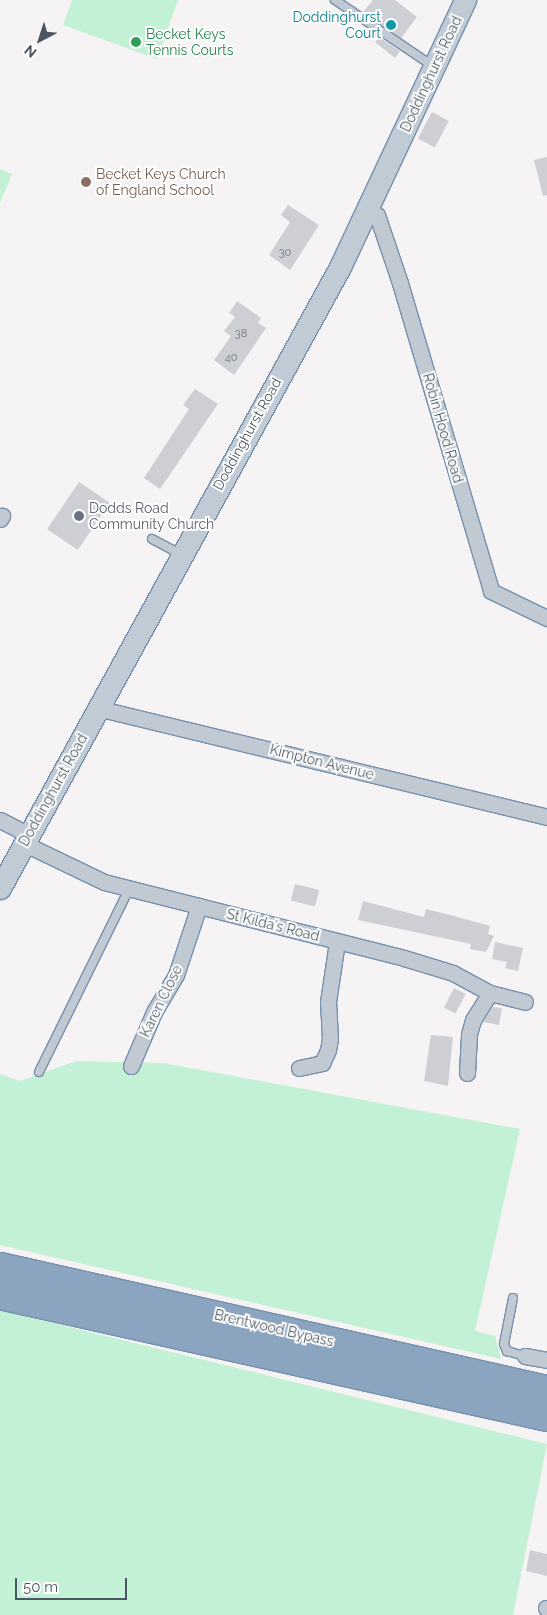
<!DOCTYPE html>
<style>
body{margin:0}
#map{position:relative;width:547px;height:1615px;overflow:hidden;background:#f5f3f3;font-family:Raleway,sans-serif}
div>[style]{position:absolute}
[style*='--x']{left:calc(var(--x)*1px);top:calc(var(--y)*1px);width:calc(var(--w)*1px);rotate:calc(var(--a)*1deg)}
.green>*{inset:0;background:#c3f1d5}
.building>*{inset:0;background:#cdcfd5;transform-origin:0 0}
.roads{filter:drop-shadow(1px 0 #7690ad) drop-shadow(-1px 0 #7690ad) drop-shadow(0 1px #7690ad) drop-shadow(0 -1px #7690ad)}
.lane>*{height:8px;margin:-4px;padding:0 4px;transform-origin:4px;border-radius:4px;background:#c1cad2}
.street>*{height:15px;margin:-7.5px;padding:0 7.5px;transform-origin:7.5px;border-radius:7.5px;background:#c1cad2}
.secondary>*{height:21px;margin:-10.5px;padding:0 10.5px;transform-origin:10.5px;border-radius:10.5px;background:#c1cbd6}
.highway>*{height:28px;margin:-14px;padding:0 14px;transform-origin:14px;border-radius:14px;background:#8ba5c1}
.dots>*{width:14px;height:14px;translate:-50% -50%;box-sizing:border-box;border:2px solid #fff;border-radius:50%}
span{translate:-50% -50%;white-space:nowrap;text-align:center;line-height:1.15;-webkit-text-stroke:4px #fff;paint-order:stroke}
.number-label{font-size:11px;color:#6b747e}
.number-label span{-webkit-text-stroke-width:0}
.culture-label{font-size:14px;color:#0d838f}
.right{translate:-100% -50%;text-align:right}
.leisure-label{font-size:14px;color:#27864d}
.left{translate:0 -50%;text-align:left}
.street-label{font-size:14px;color:#4a5661}
.education-label{font-size:14px;color:#785e54}
.worship-label{font-size:14px;color:#5b616d}
.north{position:absolute;left:15px;top:15px;width:50px;height:50px;-webkit-text-stroke:4px #fff;paint-order:stroke;rotate:220deg;font-size:14px;font-weight:700;line-height:20px;text-align:center;color:#4a5661}
.north::after{content:'';display:block;margin:auto;width:18px;height:22px;background:#4a5661;clip-path:polygon(50% 0,100% 100%,50% 72%,0 100%)}
.scale{position:absolute;left:15px;top:1578px;width:112px;height:22px;box-sizing:border-box;border:2px solid #4a5661;border-top:0;padding-left:6px;font-size:15px;line-height:18px;white-space:nowrap;color:#4a5661;-webkit-text-stroke:4px #fff;paint-order:stroke}
</style>
<div id="map">
<div class="green">
<i style="clip-path:polygon(72px 0,178px 0,157px 59px,63px 25px)"></i>
<i style="clip-path:polygon(0 169px,12px 174px,0 203px)"></i>
<i style="clip-path:polygon(76px 1061px,163px 1063px,520px 1129px,475px 1331px,495px 1336px,501px 1359px,0 1245px,0 1074px,20px 1081px)"></i>
<i style="clip-path:polygon(0 1310px,547px 1444px,513px 1615px,0 1615px)"></i>
</div>
<div class="building">
<i style="clip-path:polygon(373px 0,395px 0,417px 17px,401px 38px,363px 12px)"></i>
<i style="clip-path:polygon(379px 37px,400px 51px,395px 58px,375px 42px)"></i>
<i style="left:432px;top:112px;width:19px;height:30px;rotate:28deg"></i>
<i style="clip-path:polygon(547px 157px,547px 195px,543px 196px,534px 160px)"></i>
<i style="clip-path:polygon(288px 205px,319px 225px,290px 270px,269px 255px,290px 222px,281px 215px)"></i>
<i style="clip-path:polygon(237px 301px,261px 318px,258px 323px,266px 328px,234px 375px,214px 360px,231px 336px,224px 331px,235px 317px,229px 313px)"></i>
<i style="clip-path:polygon(195px 389px,218px 404px,160px 489px,144px 478px,189px 409px,183px 405px)"></i>
<i style="left:79px;top:482px;width:37px;height:57px;rotate:34deg"></i>
<i style="left:295px;top:884px;width:25px;height:17px;rotate:14deg"></i>
<i style="clip-path:polygon(363px 901px,424px 917px,426px 909px,454px 916px,490px 926px,488px 934px,494px 936px,486px 952px,470px 949px,471px 944px,358px 920px)"></i>
<i style="clip-path:polygon(495px 942px,523px 948px,518px 971px,505px 968px,507px 962px,492px 959px)"></i>
<i style="left:454px;top:988px;width:13px;height:22px;rotate:27deg"></i>
<i style="clip-path:polygon(493px 1007px,502px 1008px,499px 1025px,483px 1022px)"></i>
<i style="clip-path:polygon(431px 1035px,453px 1037px,448px 1086px,424px 1081px)"></i>
<i style="clip-path:polygon(530px 1550px,547px 1554px,547px 1576px,526px 1571px)"></i>
</div>
<div class="roads">
<div class="lane">
<i style="--x:335;--y:0;--w:118;--a:34"></i>
<i style="--x:152;--y:539;--w:32;--a:28"></i>
<i style="--x:39;--y:1072;--w:204;--a:-63.8"></i>
<i style="--x:513;--y:1298;--w:47;--a:101.1"></i>
<i style="--x:504;--y:1344;--w:8;--a:67"></i>
<i style="--x:507;--y:1351;--w:19;--a:16"></i>
</div>
<div class="street">
<i style="--x:368;--y:210;--w:10;--a:29"></i>
<i style="--x:377;--y:215;--w:72;--a:71.3"></i>
<i style="--x:400;--y:283;--w:321;--a:73.5"></i>
<i style="--x:491;--y:591;--w:62;--a:25.7"></i>
<i style="--x:0;--y:519;--w:4;--a:-56"></i>
<i style="--x:97;--y:708;--w:463;--a:13.6"></i>
<i style="--x:0;--y:820;--w:31;--a:27"></i>
<i style="--x:23;--y:843;--w:90;--a:25.7"></i>
<i style="--x:104;--y:882;--w:309;--a:14.2"></i>
<i style="--x:404;--y:958;--w:51;--a:17"></i>
<i style="--x:453;--y:973;--w:42;--a:28.4"></i>
<i style="--x:490;--y:993;--w:36;--a:14"></i>
<i style="--x:131;--y:1066;--w:59;--a:-66.9"></i>
<i style="--x:154;--y:1012;--w:43;--a:-59.3"></i>
<i style="--x:176;--y:975;--w:73;--a:-71.6"></i>
<i style="--x:299;--y:1068;--w:24;--a:-12"></i>
<i style="--x:322;--y:1063;--w:14;--a:-65"></i>
<i style="--x:328;--y:1050;--w:11;--a:-80"></i>
<i style="--x:330;--y:1039;--w:37;--a:-93"></i>
<i style="--x:328;--y:1002;--w:61;--a:-81.5"></i>
<i style="--x:467;--y:1073;--w:39;--a:-87"></i>
<i style="--x:469;--y:1034;--w:15;--a:-74"></i>
<i style="--x:473;--y:1020;--w:32;--a:-58"></i>
<i style="--x:525;--y:1356;--w:22;--a:10"></i>
<i style="--x:546;--y:1608;--w:1;--a:0"></i>
</div>
<div class="secondary">
<i style="--x:0;--y:888;--w:708;--a:-61.3"></i>
<i style="--x:340;--y:267;--w:295;--a:-64.9"></i>
</div>
<div class="highway">
<i style="--x:0;--y:1267;--w:561;--a:12.67"></i>
<i style="--x:0;--y:1295;--w:560;--a:12.57"></i>
</div>
</div>
<div class="dots">
<i style="left:391px;top:25px;background:#0f9aa8"></i>
<i style="left:136px;top:42px;background:#2e9e5b"></i>
<i style="left:86px;top:182px;background:#8d6e63"></i>
<i style="left:79px;top:516px;background:#6b7280"></i>
</div>
<div class="number-label">
<span style="left:285px;top:253px">30</span>
<span style="left:241px;top:334px">38</span>
<span style="left:231px;top:358px">40</span>
</div>
<div class="culture-label">
<span class="right" style="left:381px;top:25px">Doddinghurst<br>Court</span>
</div>
<div class="leisure-label">
<span class="left" style="left:146px;top:42px">Becket Keys<br>Tennis Courts</span>
</div>
<div class="street-label">
<span style="left:431px;top:74px;rotate:-65deg">Doddinghurst Road</span>
<span style="left:443px;top:428px;rotate:74deg">Robin Hood Road</span>
<span style="left:247px;top:434px;rotate:-61deg">Doddinghurst Road</span>
<span style="left:322px;top:762px;rotate:14deg">Kimpton Avenue</span>
<span style="left:53px;top:790px;rotate:-61deg">Doddinghurst Road</span>
<span style="left:273px;top:925px;rotate:14deg">St Kilda's Road</span>
<span style="left:161px;top:1001px;rotate:-64deg">Karen Close</span>
<span style="left:274px;top:1328px;rotate:13deg">Brentwood Bypass</span>
</div>
<div class="education-label">
<span class="left" style="left:96px;top:182px">Becket Keys Church<br>of England School</span>
</div>
<div class="worship-label">
<span class="left" style="left:89px;top:516px">Dodds Road<br>Community Church</span>
</div>
<div class="north">N</div>
<div class="scale">50 m</div>
</div>
